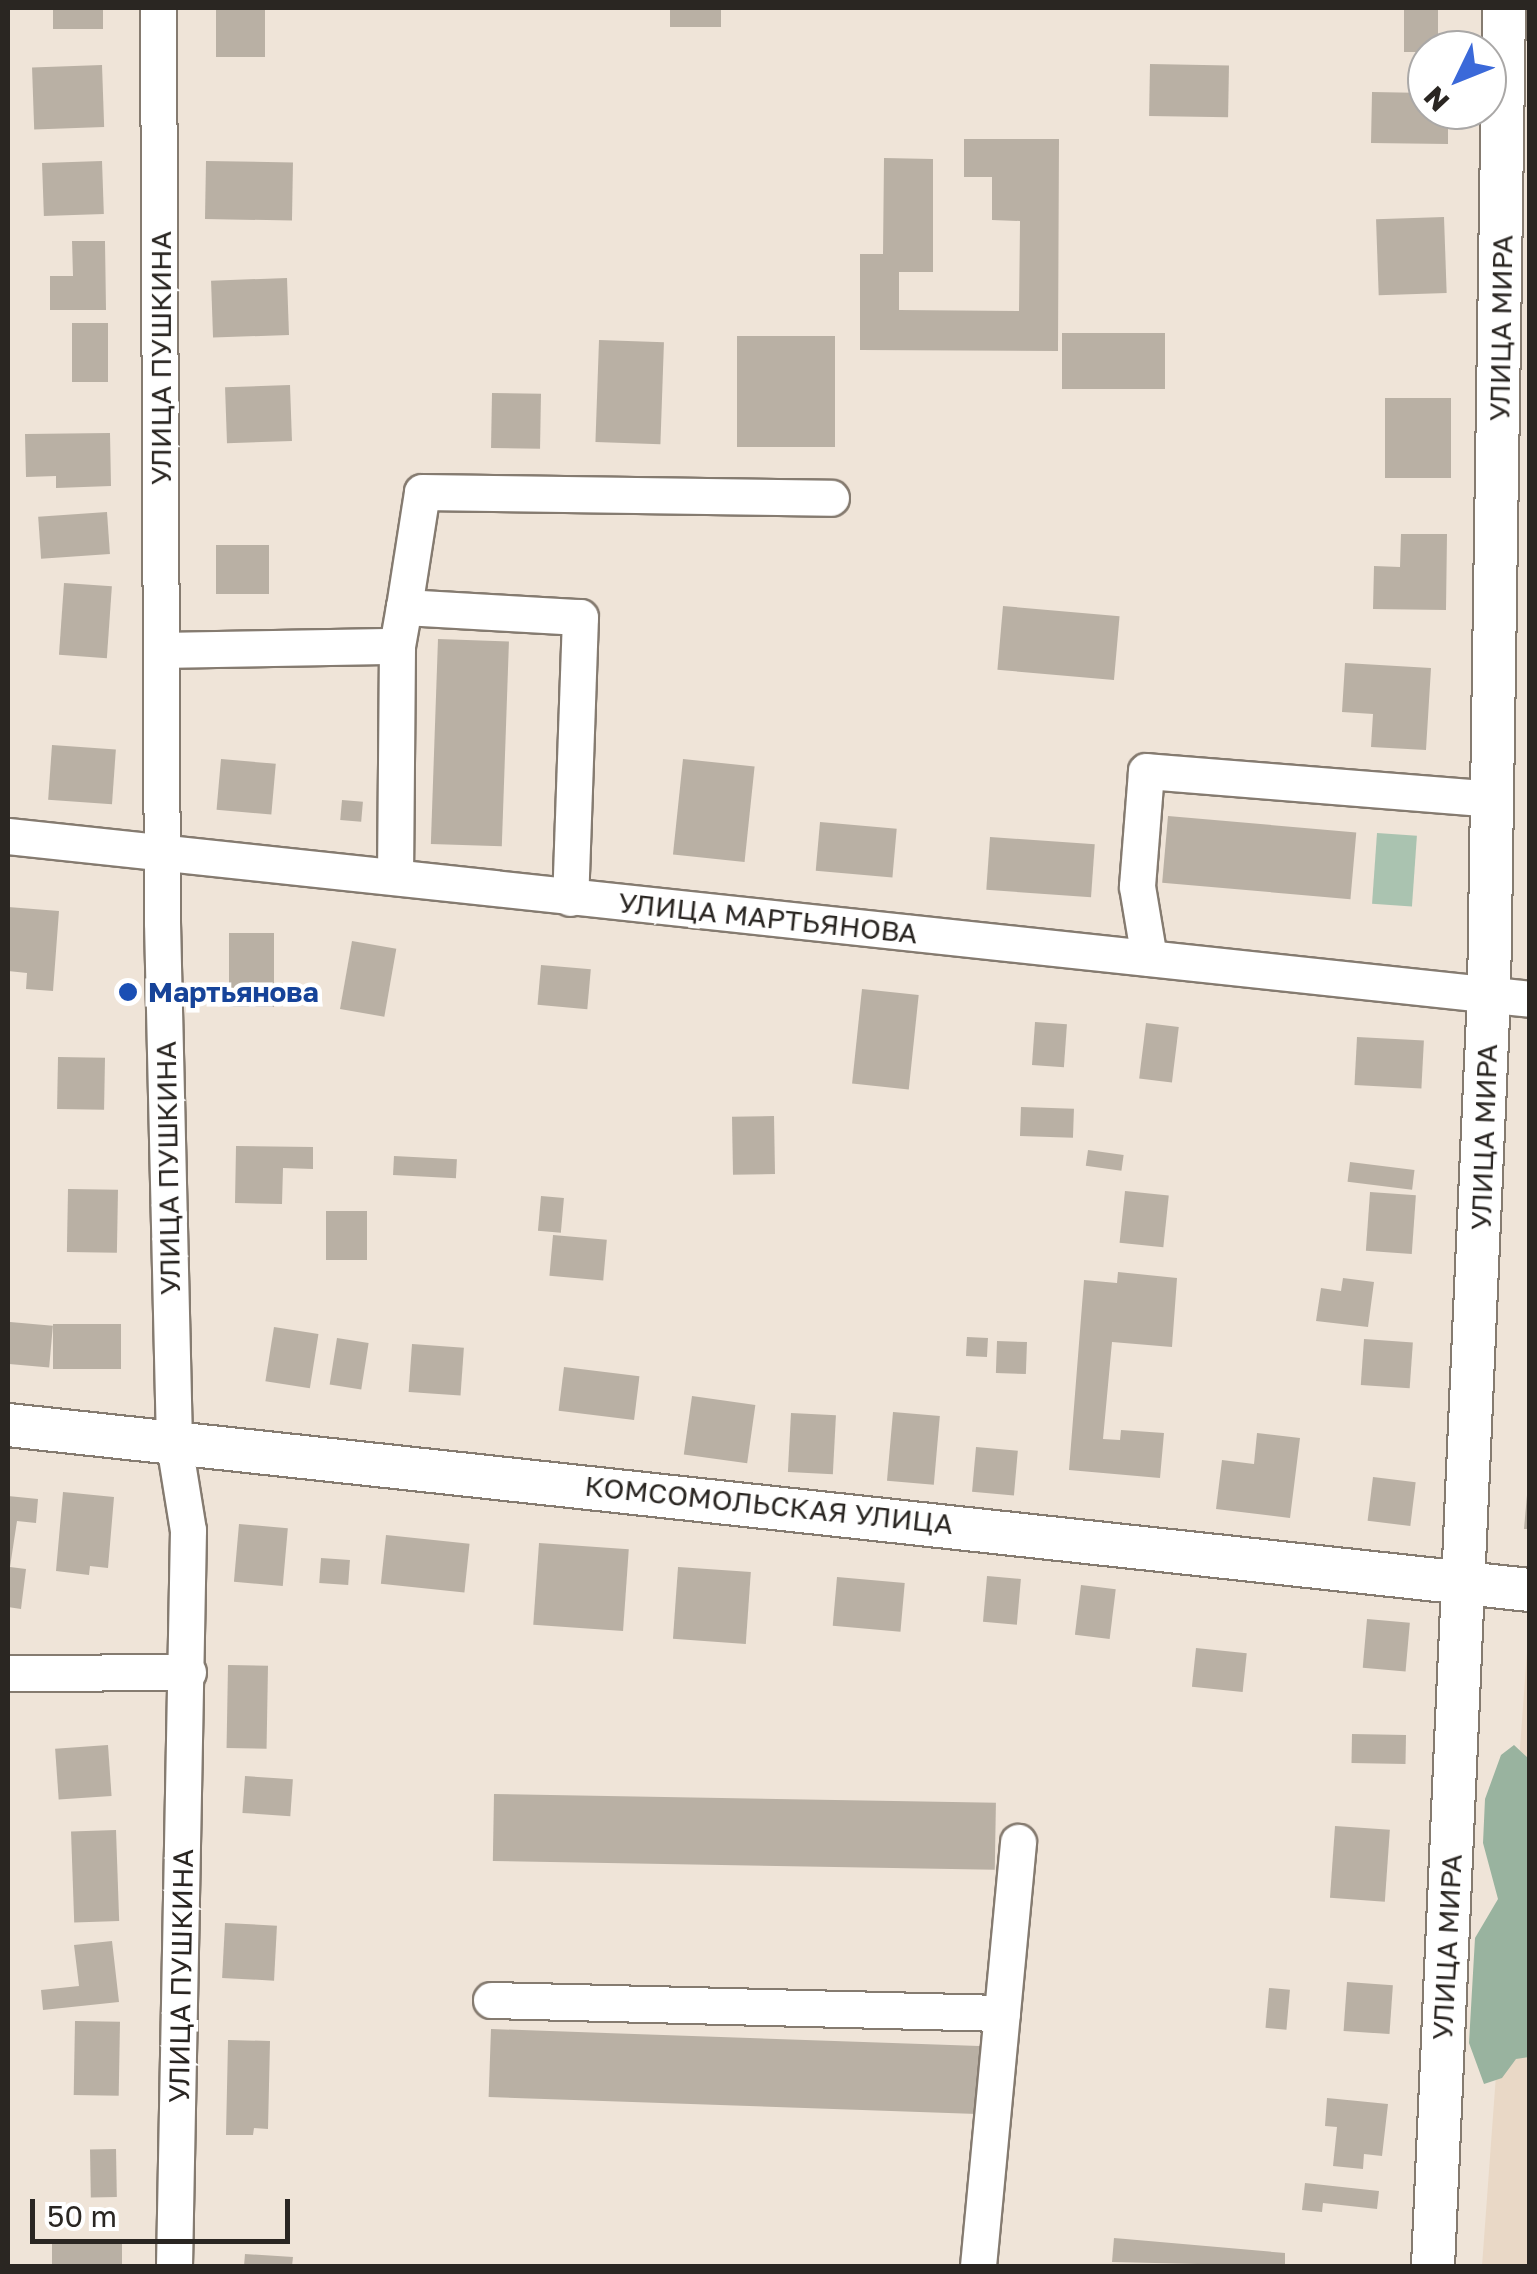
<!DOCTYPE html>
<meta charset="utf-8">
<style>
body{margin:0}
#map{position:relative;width:1537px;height:2274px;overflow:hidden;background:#efe4d8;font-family:"Golos Text",sans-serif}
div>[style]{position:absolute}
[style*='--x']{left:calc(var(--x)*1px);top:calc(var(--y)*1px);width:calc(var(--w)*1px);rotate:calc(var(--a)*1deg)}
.built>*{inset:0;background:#e9d8c6}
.green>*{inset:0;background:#aac3b0;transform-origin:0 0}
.forest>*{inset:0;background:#99b39f}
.building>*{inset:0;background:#b9b0a4;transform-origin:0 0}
.roads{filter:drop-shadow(2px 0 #857b70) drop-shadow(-2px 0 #857b70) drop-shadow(0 2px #857b70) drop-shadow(0 -2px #857b70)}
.minor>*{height:35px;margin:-17.5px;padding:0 17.5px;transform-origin:17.5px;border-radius:17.5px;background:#fff}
.major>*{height:42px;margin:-21px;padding:0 21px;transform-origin:21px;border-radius:21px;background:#fff}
.dots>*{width:28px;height:28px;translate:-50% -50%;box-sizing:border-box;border:5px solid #fff;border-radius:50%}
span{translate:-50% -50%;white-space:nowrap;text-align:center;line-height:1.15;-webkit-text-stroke:9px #fff;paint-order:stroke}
.street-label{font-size:28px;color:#2a2622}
.transit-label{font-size:28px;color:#164399;font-weight:700}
.left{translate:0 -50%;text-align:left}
.frame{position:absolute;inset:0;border:10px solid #2a2622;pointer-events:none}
.north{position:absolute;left:1407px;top:30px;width:100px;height:100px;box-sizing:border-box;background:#fff;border:2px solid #aaa8a7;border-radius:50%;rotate:227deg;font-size:28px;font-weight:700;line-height:40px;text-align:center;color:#2a2622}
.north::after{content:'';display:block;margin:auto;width:35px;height:45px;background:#3b69d9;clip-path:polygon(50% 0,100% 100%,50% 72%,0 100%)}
.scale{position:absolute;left:30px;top:2199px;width:260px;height:45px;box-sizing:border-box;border:5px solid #2a2622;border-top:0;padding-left:12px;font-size:30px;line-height:35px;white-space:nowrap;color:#2a2622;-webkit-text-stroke:8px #fff;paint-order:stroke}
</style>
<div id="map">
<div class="built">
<i style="clip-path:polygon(1529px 1650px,1529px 2266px,1482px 2266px,1527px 1652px)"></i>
</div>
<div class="green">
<i style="left:1377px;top:833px;width:40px;height:71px;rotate:4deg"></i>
</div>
<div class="forest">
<i style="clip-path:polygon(1514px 1745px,1529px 1759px,1529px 2057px,1516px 2059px,1502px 2078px,1484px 2084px,1469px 2043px,1475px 1938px,1498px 1899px,1483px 1843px,1485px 1799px,1501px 1755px)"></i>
</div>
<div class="building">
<i style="left:53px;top:8px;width:50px;height:21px"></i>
<i style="left:216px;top:8px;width:49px;height:49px"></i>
<i style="left:670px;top:8px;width:51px;height:19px"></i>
<i style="left:1404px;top:8px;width:34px;height:44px"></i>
<i style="left:1150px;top:64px;width:79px;height:52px;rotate:1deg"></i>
<i style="left:102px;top:65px;width:62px;height:70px;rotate:88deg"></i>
<i style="clip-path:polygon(1372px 92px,1427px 93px,1427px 110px,1448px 110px,1448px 144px,1371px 143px)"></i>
<i style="clip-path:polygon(964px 139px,1059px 139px,1058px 351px,860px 350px,860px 254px,883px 254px,884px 158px,933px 159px,933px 272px,899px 272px,899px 310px,1019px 311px,1020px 221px,992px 220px,992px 177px,964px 177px)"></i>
<i style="left:102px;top:161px;width:53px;height:60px;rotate:88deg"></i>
<i style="left:206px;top:161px;width:87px;height:58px;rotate:1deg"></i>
<i style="left:1444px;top:217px;width:76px;height:68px;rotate:88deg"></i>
<i style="clip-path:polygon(72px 241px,105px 241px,106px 310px,50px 310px,50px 276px,73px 276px)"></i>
<i style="left:287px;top:278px;width:57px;height:76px;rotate:88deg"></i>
<i style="left:72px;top:323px;width:36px;height:59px"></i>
<i style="left:1165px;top:333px;width:56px;height:103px;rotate:90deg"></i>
<i style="left:835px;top:336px;width:111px;height:98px;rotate:90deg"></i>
<i style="left:599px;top:340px;width:65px;height:102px;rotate:2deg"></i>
<i style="left:290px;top:385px;width:56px;height:65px;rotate:88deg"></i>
<i style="left:492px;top:393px;width:49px;height:55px;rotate:1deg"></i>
<i style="left:1385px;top:398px;width:66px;height:80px"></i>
<i style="clip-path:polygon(110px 433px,111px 486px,56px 488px,56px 476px,26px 477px,25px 434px)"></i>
<i style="left:107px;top:512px;width:42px;height:69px;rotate:86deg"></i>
<i style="clip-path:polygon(1401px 534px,1447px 534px,1446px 610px,1373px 609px,1374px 566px,1400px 567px)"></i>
<i style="left:216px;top:545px;width:53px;height:49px"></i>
<i style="left:64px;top:583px;width:48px;height:72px;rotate:4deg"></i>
<i style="left:1003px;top:606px;width:117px;height:64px;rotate:5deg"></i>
<i style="left:438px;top:639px;width:71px;height:205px;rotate:2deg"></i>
<i style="clip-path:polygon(1345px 663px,1431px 668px,1426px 750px,1371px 747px,1373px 714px,1342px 712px)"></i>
<i style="left:52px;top:745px;width:64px;height:55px;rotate:4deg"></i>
<i style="left:221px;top:759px;width:55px;height:51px;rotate:5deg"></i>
<i style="left:683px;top:759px;width:72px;height:96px;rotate:6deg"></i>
<i style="left:342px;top:800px;width:21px;height:20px;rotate:5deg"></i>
<i style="left:1168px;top:816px;width:189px;height:67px;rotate:5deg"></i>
<i style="left:820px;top:822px;width:77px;height:49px;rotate:5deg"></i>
<i style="left:990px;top:837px;width:105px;height:53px;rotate:4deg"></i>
<i style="clip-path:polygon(8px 907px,59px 911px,53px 991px,26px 989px,27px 973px,8px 971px)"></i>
<i style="left:229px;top:933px;width:45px;height:74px"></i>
<i style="left:352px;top:941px;width:45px;height:69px;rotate:10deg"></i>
<i style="left:541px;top:965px;width:50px;height:40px;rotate:5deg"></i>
<i style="left:862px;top:989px;width:57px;height:95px;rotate:6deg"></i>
<i style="left:1035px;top:1022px;width:32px;height:43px;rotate:4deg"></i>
<i style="left:1146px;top:1023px;width:33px;height:56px;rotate:7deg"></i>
<i style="left:1357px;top:1037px;width:67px;height:48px;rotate:3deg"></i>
<i style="left:58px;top:1057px;width:47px;height:52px;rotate:1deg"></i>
<i style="left:1021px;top:1107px;width:53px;height:29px;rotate:2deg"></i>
<i style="left:774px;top:1116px;width:58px;height:42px;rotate:89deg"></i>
<i style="clip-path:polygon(236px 1146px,313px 1147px,313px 1169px,283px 1168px,282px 1204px,235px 1203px)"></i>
<i style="left:1088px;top:1150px;width:36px;height:16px;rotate:8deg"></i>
<i style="left:394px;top:1156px;width:63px;height:19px;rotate:3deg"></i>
<i style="left:1350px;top:1162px;width:65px;height:20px;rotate:7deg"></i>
<i style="left:68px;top:1189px;width:50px;height:63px;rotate:1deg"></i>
<i style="left:1125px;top:1191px;width:44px;height:52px;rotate:6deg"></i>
<i style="left:1370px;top:1192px;width:46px;height:59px;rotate:4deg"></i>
<i style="left:541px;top:1196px;width:23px;height:35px;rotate:5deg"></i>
<i style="left:326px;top:1211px;width:41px;height:49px"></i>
<i style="left:553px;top:1235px;width:54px;height:41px;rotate:5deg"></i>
<i style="clip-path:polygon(1118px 1272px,1177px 1278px,1172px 1347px,1112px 1342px,1103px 1439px,1120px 1440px,1121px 1430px,1164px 1433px,1160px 1478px,1069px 1470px,1084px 1280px,1117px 1283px)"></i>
<i style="clip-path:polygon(1343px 1278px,1374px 1282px,1368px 1327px,1316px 1321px,1321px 1288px,1341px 1291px)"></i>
<i style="left:10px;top:1322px;width:43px;height:42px;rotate:5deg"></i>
<i style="left:121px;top:1324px;width:45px;height:68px;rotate:90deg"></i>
<i style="left:274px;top:1327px;width:45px;height:55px;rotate:9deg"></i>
<i style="left:967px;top:1337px;width:21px;height:19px;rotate:3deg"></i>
<i style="left:337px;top:1338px;width:32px;height:47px;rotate:9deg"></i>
<i style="left:1364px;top:1339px;width:49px;height:46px;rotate:4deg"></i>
<i style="left:997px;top:1341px;width:30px;height:32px;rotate:2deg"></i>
<i style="left:412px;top:1344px;width:52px;height:48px;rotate:4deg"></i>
<i style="left:564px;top:1367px;width:76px;height:44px;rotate:7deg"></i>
<i style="left:692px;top:1396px;width:64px;height:59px;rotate:8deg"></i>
<i style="left:893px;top:1412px;width:47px;height:69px;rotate:5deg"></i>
<i style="left:791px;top:1413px;width:45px;height:59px;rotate:3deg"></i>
<i style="clip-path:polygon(1257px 1433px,1300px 1438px,1290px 1518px,1216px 1509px,1222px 1460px,1254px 1464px)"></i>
<i style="left:976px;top:1447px;width:42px;height:45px;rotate:5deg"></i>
<i style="left:1373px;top:1477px;width:43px;height:44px;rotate:7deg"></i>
<i style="clip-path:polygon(63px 1492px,114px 1497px,108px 1568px,90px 1566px,89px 1575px,56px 1571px)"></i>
<i style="clip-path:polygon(1527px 1495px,1530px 1495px,1530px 1529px,1524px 1529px)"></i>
<i style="clip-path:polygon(8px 1496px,38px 1499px,36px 1523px,17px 1521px,10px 1567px,26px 1569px,21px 1609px,8px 1607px)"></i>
<i style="left:239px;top:1524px;width:49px;height:58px;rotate:5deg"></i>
<i style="left:386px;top:1535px;width:84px;height:49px;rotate:6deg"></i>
<i style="left:539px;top:1543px;width:90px;height:82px;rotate:4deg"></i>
<i style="left:321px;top:1558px;width:29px;height:25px;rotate:4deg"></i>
<i style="left:678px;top:1567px;width:73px;height:72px;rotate:4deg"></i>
<i style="left:987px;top:1576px;width:34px;height:46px;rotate:5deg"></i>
<i style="left:837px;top:1577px;width:68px;height:49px;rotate:5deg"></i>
<i style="left:1081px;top:1585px;width:35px;height:50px;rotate:7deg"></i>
<i style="left:1367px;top:1619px;width:43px;height:49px;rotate:5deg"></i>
<i style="left:1196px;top:1648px;width:51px;height:39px;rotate:6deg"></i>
<i style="left:228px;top:1665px;width:40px;height:83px;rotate:1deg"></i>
<i style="left:1352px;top:1734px;width:54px;height:29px;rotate:1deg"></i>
<i style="left:108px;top:1745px;width:51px;height:53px;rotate:86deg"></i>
<i style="left:245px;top:1776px;width:48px;height:37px;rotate:4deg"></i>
<i style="left:494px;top:1794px;width:502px;height:67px;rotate:1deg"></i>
<i style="left:1335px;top:1826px;width:55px;height:72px;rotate:4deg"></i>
<i style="left:116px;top:1830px;width:91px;height:45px;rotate:88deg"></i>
<i style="left:225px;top:1923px;width:52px;height:55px;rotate:3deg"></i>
<i style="clip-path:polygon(112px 1941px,119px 2002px,43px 2010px,41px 1990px,79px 1986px,74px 1945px)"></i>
<i style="left:1347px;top:1982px;width:46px;height:49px;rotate:4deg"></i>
<i style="left:1269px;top:1988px;width:21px;height:40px;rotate:5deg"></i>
<i style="left:75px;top:2021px;width:45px;height:74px;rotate:1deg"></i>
<i style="left:491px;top:2029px;width:503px;height:68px;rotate:2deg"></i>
<i style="clip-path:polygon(228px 2040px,270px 2041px,268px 2129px,254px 2128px,253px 2135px,226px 2135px)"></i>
<i style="clip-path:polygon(1327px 2098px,1388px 2104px,1382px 2156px,1364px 2154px,1363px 2169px,1333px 2166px,1337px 2127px,1325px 2126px)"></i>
<i style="left:116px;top:2149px;width:48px;height:26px;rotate:89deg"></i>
<i style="clip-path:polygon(1305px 2183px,1379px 2191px,1377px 2209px,1323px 2203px,1322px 2212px,1302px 2210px)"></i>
<i style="clip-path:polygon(1114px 2238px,1285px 2253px,1285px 2266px,1112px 2262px)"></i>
<i style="left:122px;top:2242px;width:24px;height:70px;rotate:90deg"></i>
<i style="clip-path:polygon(245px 2254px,293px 2257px,292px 2266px,244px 2266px)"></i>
</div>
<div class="roads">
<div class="minor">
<i style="--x:158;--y:8;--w:914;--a:89.75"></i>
<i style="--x:162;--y:922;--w:522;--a:88.68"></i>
<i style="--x:174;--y:1444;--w:87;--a:80.8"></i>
<i style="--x:188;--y:1530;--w:736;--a:91.09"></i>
<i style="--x:404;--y:607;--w:116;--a:-81.1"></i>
<i style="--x:422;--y:492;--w:409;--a:0.8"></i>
<i style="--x:163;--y:650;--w:234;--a:-1"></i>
<i style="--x:8;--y:836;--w:1531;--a:6.11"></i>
<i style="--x:395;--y:877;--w:231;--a:-89.5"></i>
<i style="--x:397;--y:646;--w:40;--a:-80"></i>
<i style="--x:404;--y:607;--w:176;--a:3.3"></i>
<i style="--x:580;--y:617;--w:281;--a:92"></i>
<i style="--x:1149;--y:958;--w:73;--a:-99.5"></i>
<i style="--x:1137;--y:886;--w:115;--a:-85.5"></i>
<i style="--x:1146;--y:771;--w:348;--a:4.6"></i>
<i style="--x:8;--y:1673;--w:180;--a:-0.3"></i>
<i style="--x:491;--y:2000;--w:511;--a:1.46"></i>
<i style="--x:978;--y:2266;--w:426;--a:-84.6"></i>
</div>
<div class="major">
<i style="--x:8;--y:1425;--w:1531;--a:6.19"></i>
<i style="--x:1433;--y:2266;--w:1273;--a:-87.48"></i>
<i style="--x:1489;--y:994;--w:986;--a:-89.13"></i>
</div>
</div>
<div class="dots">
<i style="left:128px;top:992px;background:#1a4fb4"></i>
</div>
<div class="street-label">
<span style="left:1501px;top:328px;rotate:-89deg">УЛИЦА МИРА</span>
<span style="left:161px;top:358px;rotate:-90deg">УЛИЦА ПУШКИНА</span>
<span style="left:768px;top:918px;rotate:6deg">УЛИЦА МАРТЬЯНОВА</span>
<span style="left:1484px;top:1137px;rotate:-88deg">УЛИЦА МИРА</span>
<span style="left:168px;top:1168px;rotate:-91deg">УЛИЦА ПУШКИНА</span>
<span style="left:769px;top:1505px;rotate:6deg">КОМСОМОЛЬСКАЯ УЛИЦА</span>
<span style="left:1447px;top:1947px;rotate:-87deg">УЛИЦА МИРА</span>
<span style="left:181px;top:1976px;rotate:-89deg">УЛИЦА ПУШКИНА</span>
</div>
<div class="transit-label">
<span class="left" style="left:148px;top:992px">Мартьянова</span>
</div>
<div class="frame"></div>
<div class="north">N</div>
<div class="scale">50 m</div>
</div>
